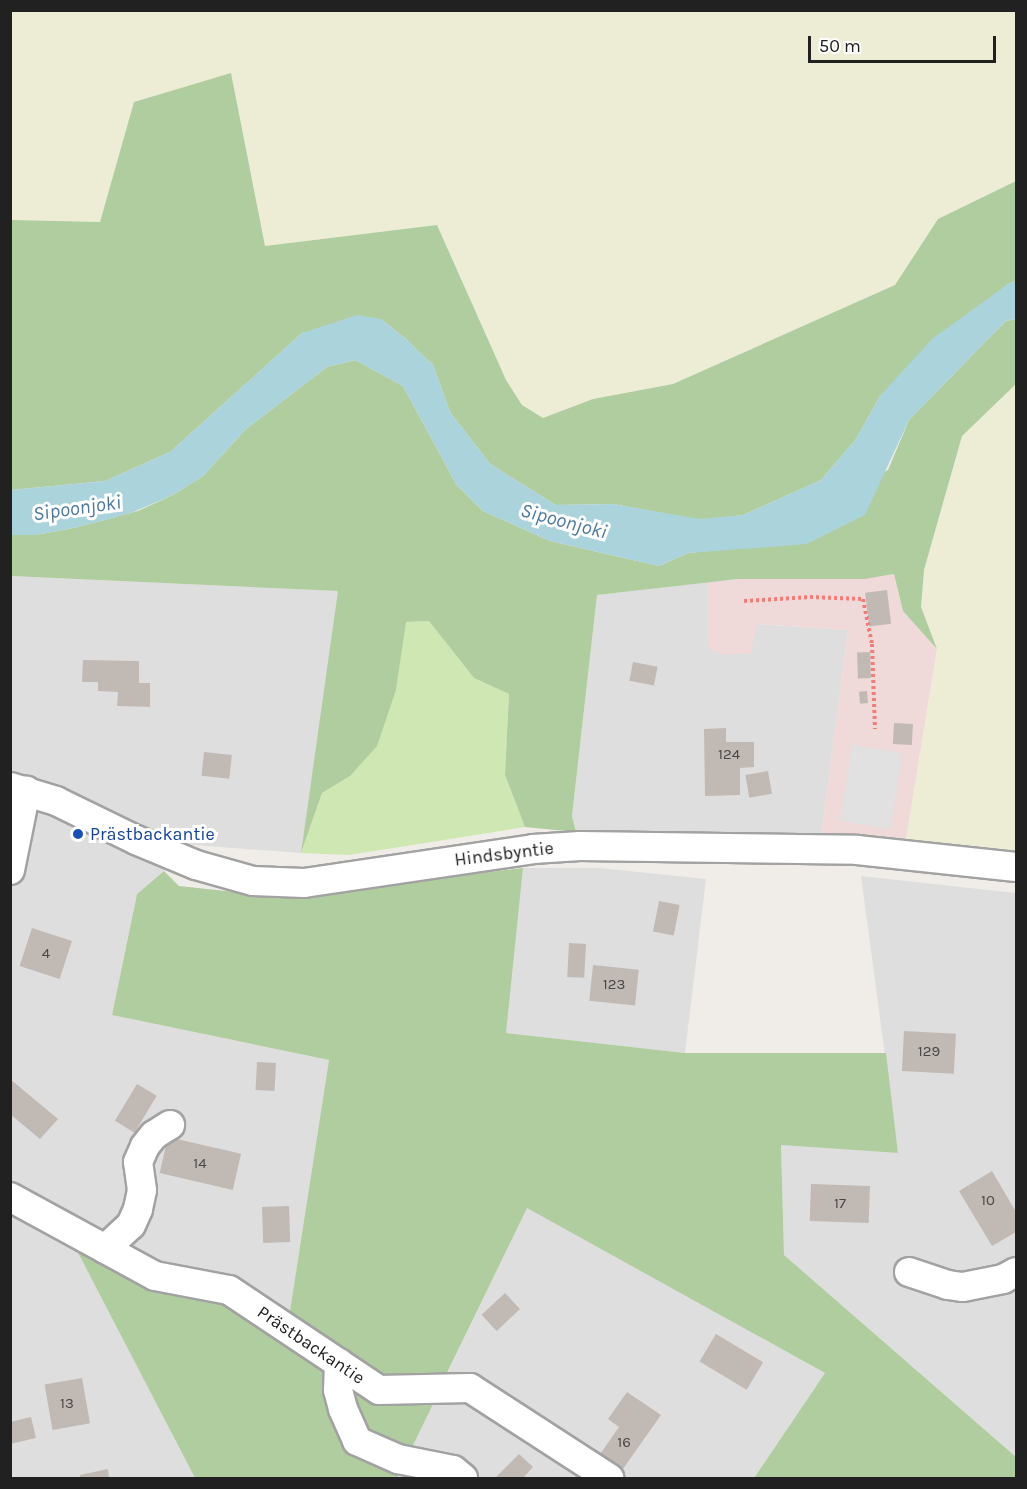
<!DOCTYPE html>
<meta charset="utf-8">
<style>
body{margin:0}
#map{position:relative;width:1027px;height:1489px;overflow:hidden;background:#f0ede8;font-family:Karla,sans-serif}
div>[style]{position:absolute}
[style*='--x']{left:calc(var(--x)*1px);top:calc(var(--y)*1px);width:calc(var(--w)*1px);rotate:calc(var(--a)*1deg)}
.residential>*{inset:0;background:#dfdede}
.commercial>*{inset:0;background:#f0d9d9}
.farmland>*{inset:0;background:#ededd5}
.grass>*{inset:0;background:#cfe7b2}
.forest>*{inset:0;background:#b0cd9f}
.parking>*{inset:0;background:#e1e1e1;transform-origin:0 0}
.water>*{inset:0;background:#abd3db}
.building>*{inset:0;background:#c1b9b4;transform-origin:0 0}
.path>*{height:4px;margin-top:-2px;transform-origin:0;background:repeating-linear-gradient(90deg,#f17d78 0 3px,transparent 0 6px)}
.roads{filter:drop-shadow(2px 0 #a2a2a2) drop-shadow(-2px 0 #a2a2a2) drop-shadow(0 2px #a2a2a2) drop-shadow(0 -2px #a2a2a2)}
.minor>*{height:28px;margin:-14px;padding:0 14px;transform-origin:14px;border-radius:14px;background:#fff}
.dots>*{width:16px;height:16px;translate:-50% -50%;box-sizing:border-box;border:3px solid #fff;border-radius:50%}
span{translate:-50% -50%;white-space:nowrap;text-align:center;line-height:1.15;-webkit-text-stroke:6px #fff;paint-order:stroke}
.number-label{font-size:15px;color:#494746}
.number-label span{-webkit-text-stroke-width:0}
.transit-label{font-size:18px;color:#164399}
.left{translate:0 -50%;text-align:left}
.street-label{font-size:18px;color:#212121}
.water-label{font-size:20px;color:#4c789c;font-style:italic}
.frame{position:absolute;inset:0;border:12px solid #212121;pointer-events:none}
.scale{position:absolute;left:808px;top:36px;width:188px;height:27px;box-sizing:border-box;border:3px solid #212121;border-top:0;padding-left:8px;font-size:18px;line-height:21px;white-space:nowrap;color:#212121;-webkit-text-stroke:4px #fff;paint-order:stroke}
</style>
<div id="map">
<div class="residential">
<i style="clip-path:polygon(10px 576px,339px 591px,301px 853px,194px 845px,137px 894px,112px 1015px,329px 1060px,289px 1317px,73px 1241px,195px 1478px,13px 1478px,11px 1473px)"></i>
<i style="clip-path:polygon(707px 582px,707px 647px,756px 624px,848px 630px,821px 837px,576px 832px,572px 816px,597px 595px)"></i>
<i style="clip-path:polygon(523px 868px,600px 868px,706px 879px,685px 1053px,505px 1033px)"></i>
<i style="clip-path:polygon(861px 876px,1016px 893px,1016px 1457px,784px 1255px,781px 1145px,898px 1153px)"></i>
<i style="clip-path:polygon(527px 1207px,825px 1373px,754px 1478px,397px 1478px)"></i>
</div>
<div class="commercial">
<i style="clip-path:polygon(894px 574px,903px 611px,937px 649px,905px 846px,821px 837px,848px 630px,757px 624px,751px 653px,722px 655px,707px 647px,707px 582px,738px 579px,865px 579px)"></i>
</div>
<div class="farmland">
<i style="clip-path:polygon(11px 11px,1016px 11px,1016px 181px,938px 219px,895px 285px,673px 384px,593px 399px,543px 418px,522px 405px,506px 380px,437px 225px,265px 246px,231px 74px,134px 102px,100px 222px,11px 220px)"></i>
<i style="clip-path:polygon(1016px 384px,1016px 857px,905px 846px,937px 649px,921px 607px,924px 570px,962px 435px)"></i>
</div>
<div class="grass">
<i style="clip-path:polygon(429px 621px,474px 678px,509px 694px,505px 775px,525px 827px,349px 855px,301px 853px,322px 793px,350px 776px,396px 690px,405px 622px)"></i>
</div>
<div class="forest">
<i style="clip-path:polygon(231px 73px,265px 246px,437px 225px,506px 380px,522px 405px,543px 418px,593px 399px,673px 384px,895px 285px,938px 219px,1016px 181px,1016px 281px,1008px 284px,880px 396px,856px 439px,821px 480px,743px 515px,700px 520px,613px 504px,556px 505px,490px 464px,450px 412px,433px 365px,406px 339px,381px 319px,302px 333px,170px 452px,105px 481px,11px 490px,11px 220px,100px 222px,134px 102px)"></i>
<i style="clip-path:polygon(1016px 319px,1016px 384px,962px 436px,924px 570px,921px 607px,937px 649px,903px 611px,894px 574px,865px 579px,738px 579px,597px 595px,572px 816px,576px 832px,525px 827px,505px 775px,509px 694px,474px 678px,429px 621px,406px 622px,396px 690px,377px 746px,350px 776px,322px 793px,301px 853px,338px 591px,11px 576px,11px 535px,36px 535px,78px 527px,138px 511px,173px 495px,203px 476px,246px 429px,327px 367px,355px 360px,403px 386px,456px 484px,483px 511px,550px 541px,659px 566px,688px 553px,739px 548px,888px 470px,909px 420px,992px 335px,1006px 321px)"></i>
<i style="clip-path:polygon(523px 868px,506px 1033px,685px 1053px,886px 1053px,898px 1153px,781px 1145px,784px 1255px,1016px 1457px,1016px 1478px,754px 1478px,825px 1373px,527px 1208px,444px 1379px,381px 1378px,289px 1317px,329px 1060px,112px 1015px,137px 894px,164px 871px,179px 886px,281px 897px)"></i>
<i style="clip-path:polygon(72px 1241px,225px 1295px,375px 1396px,437px 1396px,397px 1478px,195px 1478px)"></i>
</div>
<div class="parking">
<i style="left:852px;top:745px;width:51px;height:77px;rotate:9deg"></i>
</div>
<div class="water">
<i style="clip-path:polygon(1016px 281px,1016px 319px,1006px 321px,992px 335px,909px 420px,865px 515px,807px 544px,688px 553px,659px 566px,550px 541px,483px 511px,456px 484px,403px 386px,355px 360px,327px 367px,246px 429px,203px 476px,173px 495px,131px 513px,78px 527px,36px 535px,11px 535px,11px 490px,105px 481px,170px 452px,302px 333px,357px 315px,381px 319px,406px 339px,433px 365px,450px 412px,490px 464px,556px 505px,613px 504px,700px 519px,743px 515px,821px 480px,856px 439px,880px 396px,932px 339px,1008px 284px)"></i>
</div>
<div class="building">
<i style="left:887px;top:590px;width:34px;height:22px;rotate:83deg"></i>
<i style="left:870px;top:652px;width:26px;height:13px;rotate:88deg"></i>
<i style="clip-path:polygon(83px 660px,139px 661px,139px 683px,150px 683px,150px 707px,117px 706px,118px 692px,98px 691px,98px 682px,82px 682px)"></i>
<i style="left:633px;top:662px;width:25px;height:19px;rotate:11deg"></i>
<i style="left:867px;top:691px;width:12px;height:8px;rotate:85deg"></i>
<i style="left:894px;top:723px;width:19px;height:21px;rotate:3deg"></i>
<i style="clip-path:polygon(726px 728px,726px 742px,754px 742px,754px 767px,740px 768px,740px 795px,705px 796px,704px 729px)"></i>
<i style="left:204px;top:752px;width:28px;height:24px;rotate:6deg"></i>
<i style="left:768px;top:771px;width:23px;height:23px;rotate:80deg"></i>
<i style="left:659px;top:901px;width:21px;height:31px;rotate:11deg"></i>
<i style="left:32px;top:928px;width:42px;height:40px;rotate:18deg"></i>
<i style="left:569px;top:943px;width:17px;height:34px;rotate:3deg"></i>
<i style="left:593px;top:965px;width:46px;height:36px;rotate:6deg"></i>
<i style="left:904px;top:1031px;width:52px;height:40px;rotate:3deg"></i>
<i style="left:257px;top:1062px;width:19px;height:28px;rotate:3deg"></i>
<i style="clip-path:polygon(10px 1079px,58px 1119px,40px 1139px,10px 1114px)"></i>
<i style="left:137px;top:1084px;width:23px;height:43px;rotate:31deg"></i>
<i style="left:168px;top:1137px;width:75px;height:37px;rotate:13deg"></i>
<i style="clip-path:polygon(992px 1171px,1016px 1212px,1016px 1232px,992px 1246px,959px 1191px)"></i>
<i style="left:811px;top:1184px;width:59px;height:37px;rotate:2deg"></i>
<i style="left:289px;top:1206px;width:36px;height:27px;rotate:88deg"></i>
<i style="left:505px;top:1293px;width:22px;height:32px;rotate:47deg"></i>
<i style="left:716px;top:1334px;width:55px;height:32px;rotate:31deg"></i>
<i style="left:82px;top:1378px;width:46px;height:38px;rotate:80deg"></i>
<i style="clip-path:polygon(627px 1392px,661px 1415px,618px 1476px,596px 1460px,619px 1427px,608px 1419px)"></i>
<i style="clip-path:polygon(31px 1417px,36px 1438px,10px 1444px,10px 1422px)"></i>
<i style="clip-path:polygon(519px 1454px,533px 1467px,523px 1478px,495px 1478px)"></i>
<i style="clip-path:polygon(108px 1469px,109px 1478px,80px 1478px,80px 1475px)"></i>
</div>
<div class="path">
<i style="--x:744;--y:601;--w:66;--a:-3.5"></i>
<i style="--x:810;--y:597;--w:53;--a:2.2"></i>
<i style="--x:863;--y:599;--w:46;--a:78.7"></i>
<i style="--x:872;--y:644;--w:85;--a:88"></i>
</div>
<div class="roads">
<div class="minor">
<i style="--x:10;--y:787;--w:48;--a:16.9"></i>
<i style="--x:56;--y:801;--w:89;--a:26"></i>
<i style="--x:136;--y:840;--w:65;--a:22.6"></i>
<i style="--x:196;--y:865;--w:59;--a:15.7"></i>
<i style="--x:253;--y:881;--w:51;--a:2.2"></i>
<i style="--x:304;--y:883;--w:232;--a:-8.4"></i>
<i style="--x:533;--y:849;--w:47;--a:-3.7"></i>
<i style="--x:580;--y:846;--w:277;--a:0.8"></i>
<i style="--x:857;--y:850;--w:160;--a:6.1"></i>
<i style="--x:10;--y:870;--w:81;--a:-78.6"></i>
<i style="--x:10;--y:1197;--w:165;--a:28.6"></i>
<i style="--x:155;--y:1276;--w:75;--a:10.7"></i>
<i style="--x:229;--y:1290;--w:180;--a:33.7"></i>
<i style="--x:379;--y:1390;--w:91;--a:-1.3"></i>
<i style="--x:470;--y:1388;--w:166;--a:32.9"></i>
<i style="--x:105;--y:1249;--w:35;--a:-43"></i>
<i style="--x:131;--y:1225;--w:17;--a:-66"></i>
<i style="--x:138;--y:1209;--w:19;--a:-78"></i>
<i style="--x:142;--y:1190;--w:28;--a:-98"></i>
<i style="--x:138;--y:1162;--w:17;--a:-66"></i>
<i style="--x:145;--y:1146;--w:14;--a:-51"></i>
<i style="--x:154;--y:1135;--w:19;--a:-32"></i>
<i style="--x:909;--y:1272;--w:41;--a:18.4"></i>
<i style="--x:948;--y:1285;--w:15;--a:8"></i>
<i style="--x:963;--y:1287;--w:41;--a:-11.3"></i>
<i style="--x:1003;--y:1279;--w:15;--a:-28"></i>
<i style="--x:339;--y:1363;--w:27;--a:92"></i>
<i style="--x:338;--y:1390;--w:20;--a:75"></i>
<i style="--x:343;--y:1409;--w:35;--a:66"></i>
<i style="--x:357;--y:1441;--w:45;--a:23.7"></i>
<i style="--x:398;--y:1459;--w:56;--a:11.3"></i>
<i style="--x:453;--y:1470;--w:13;--a:39"></i>
</div>
</div>
<div class="dots">
<i style="left:78px;top:834px;background:#1a4fb4"></i>
</div>
<div class="number-label">
<span style="left:729px;top:755px">124</span>
<span style="left:46px;top:954px">4</span>
<span style="left:614px;top:985px">123</span>
<span style="left:929px;top:1052px">129</span>
<span style="left:200px;top:1164px">14</span>
<span style="left:988px;top:1201px">10</span>
<span style="left:840px;top:1204px">17</span>
<span style="left:67px;top:1404px">13</span>
<span style="left:624px;top:1443px">16</span>
</div>
<div class="transit-label">
<span class="left" style="left:90px;top:834px">Prästbackantie</span>
</div>
<div class="street-label">
<span style="left:504px;top:854px;rotate:-7deg">Hindsbyntie</span>
<span style="left:311px;top:1345px;rotate:34deg">Prästbackantie</span>
</div>
<div class="water-label">
<span style="left:77px;top:508px;rotate:-8deg">Sipoonjoki</span>
<span style="left:564px;top:521px;rotate:15deg">Sipoonjoki</span>
</div>
<div class="frame"></div>
<div class="scale">50 m</div>
</div>
